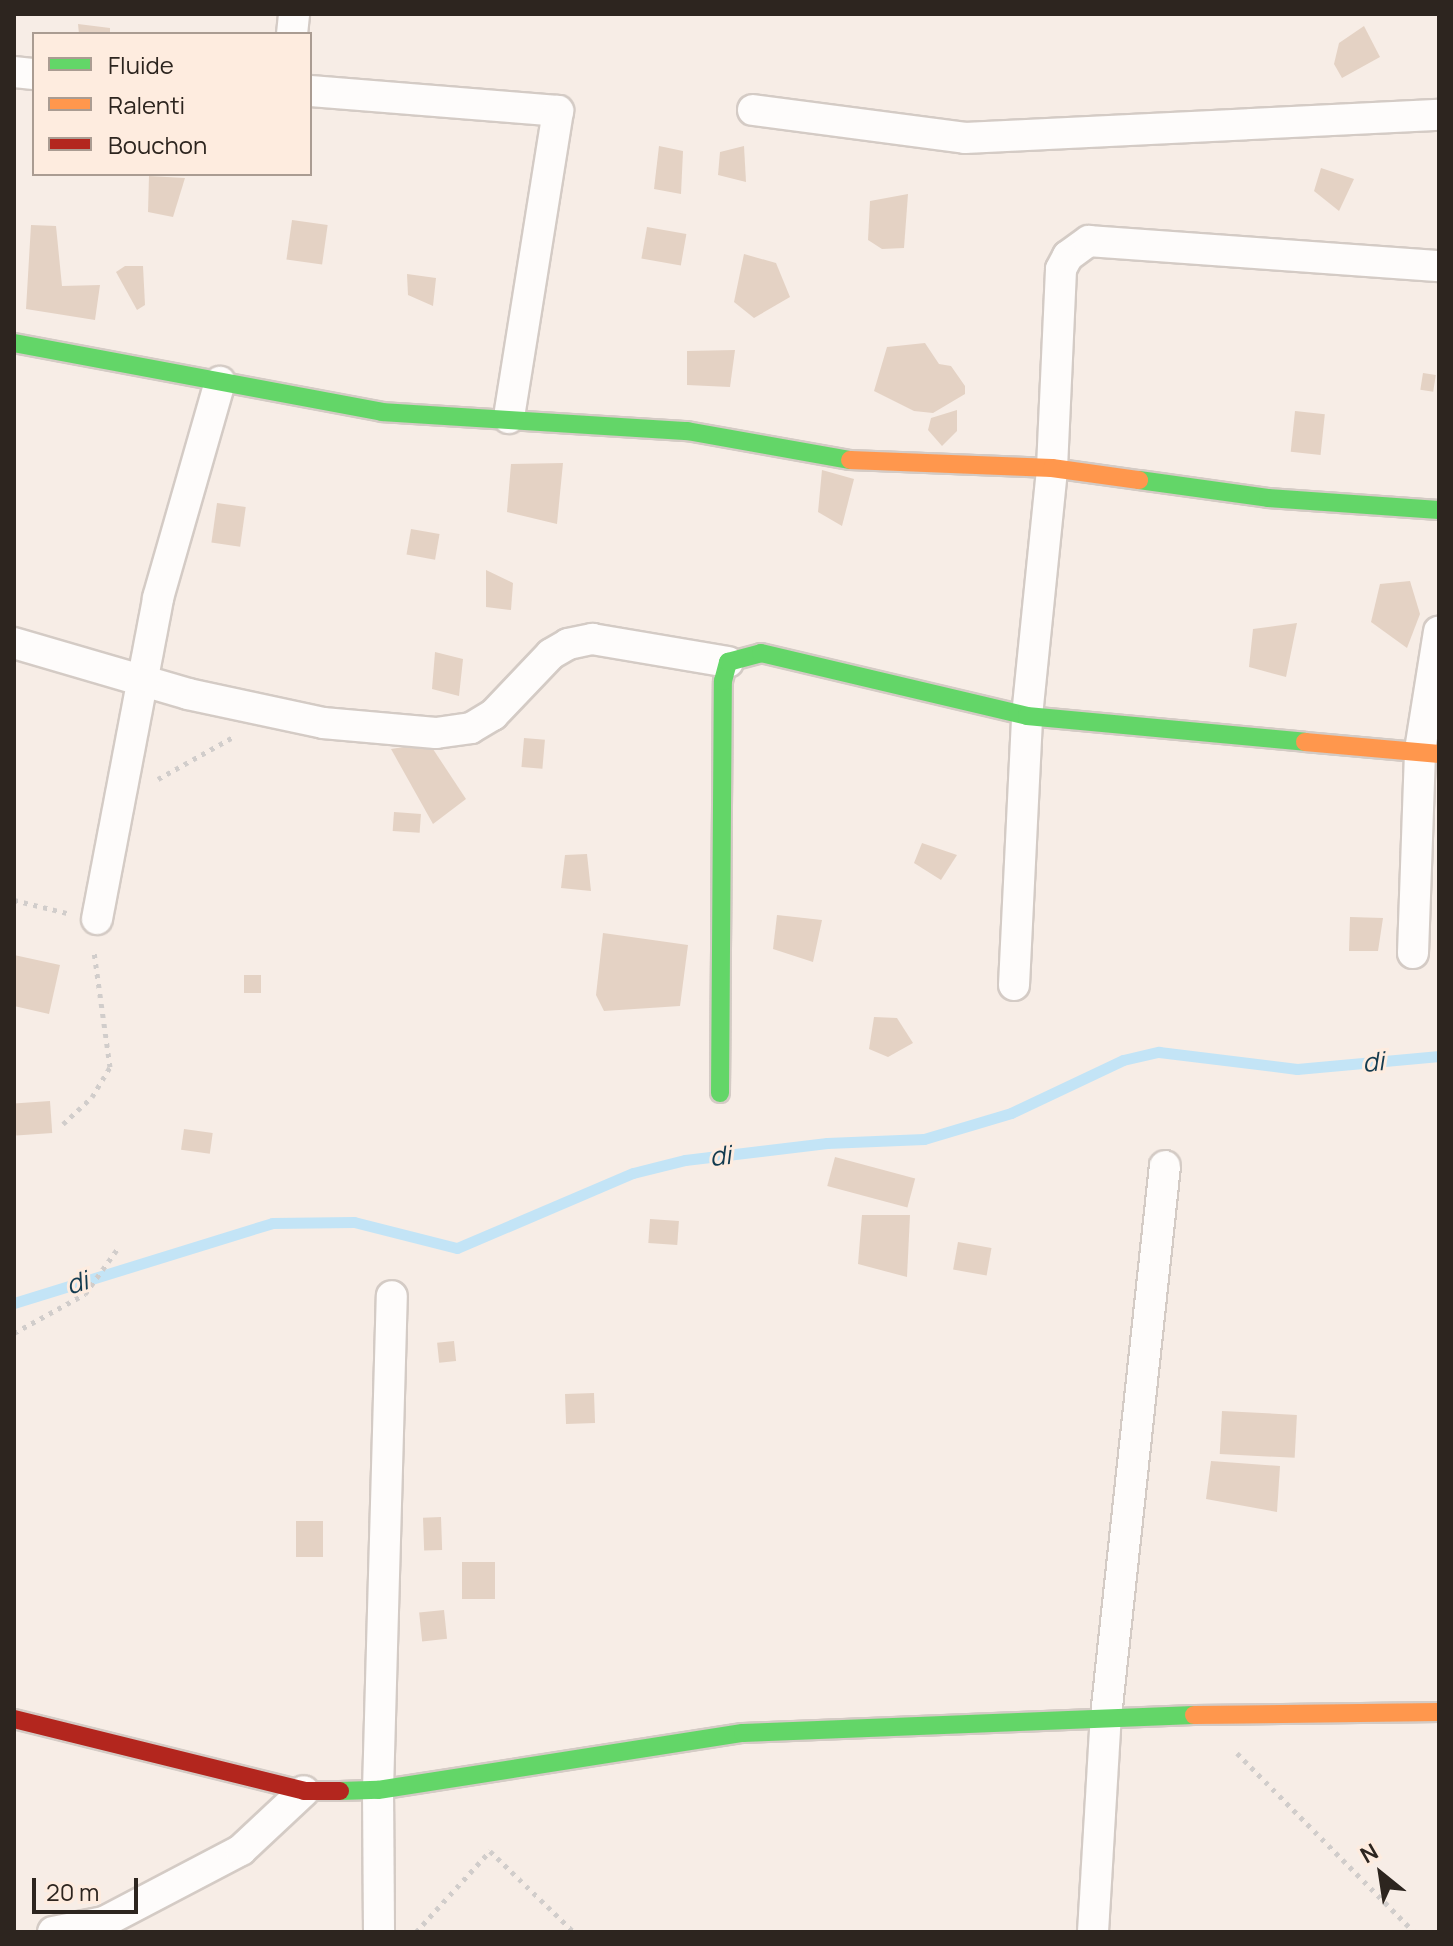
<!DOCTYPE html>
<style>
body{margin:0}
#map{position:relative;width:1453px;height:1946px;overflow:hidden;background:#f7ede6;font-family:Manrope,sans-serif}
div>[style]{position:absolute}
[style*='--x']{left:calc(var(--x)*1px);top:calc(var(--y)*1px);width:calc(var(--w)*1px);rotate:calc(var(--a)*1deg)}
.stream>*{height:11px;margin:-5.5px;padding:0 5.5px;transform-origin:5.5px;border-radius:5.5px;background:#c3e4f6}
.building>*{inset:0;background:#e4d2c4;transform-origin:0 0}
.path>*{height:5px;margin-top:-2.5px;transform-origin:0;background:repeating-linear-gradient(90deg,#d1cdcb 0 4px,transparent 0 10px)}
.roads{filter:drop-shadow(2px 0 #d4cbc5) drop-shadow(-2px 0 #d4cbc5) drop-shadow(0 2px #d4cbc5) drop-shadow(0 -2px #d4cbc5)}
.street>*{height:30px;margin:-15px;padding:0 15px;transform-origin:15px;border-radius:15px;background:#fefcfb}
.fast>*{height:18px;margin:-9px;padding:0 9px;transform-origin:9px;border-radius:9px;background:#63d668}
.slow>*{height:18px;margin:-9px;padding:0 9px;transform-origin:9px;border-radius:9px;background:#ff974d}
.jam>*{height:18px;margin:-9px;padding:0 9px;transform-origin:9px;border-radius:9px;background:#b3261e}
span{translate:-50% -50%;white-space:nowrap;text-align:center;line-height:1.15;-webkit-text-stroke:6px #feecdf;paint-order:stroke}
.water-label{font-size:26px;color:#133b4f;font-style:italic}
.frame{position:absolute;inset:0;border:16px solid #2d251f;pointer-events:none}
.legend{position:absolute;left:32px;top:32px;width:280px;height:144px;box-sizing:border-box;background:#feecdf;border:2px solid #aa9c92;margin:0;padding:10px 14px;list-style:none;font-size:24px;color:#2d251f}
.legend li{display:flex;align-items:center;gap:16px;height:40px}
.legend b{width:40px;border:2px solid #aa9c92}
.north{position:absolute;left:1341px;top:1834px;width:80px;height:80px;-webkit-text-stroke:6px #feecdf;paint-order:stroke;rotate:330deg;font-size:22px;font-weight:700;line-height:32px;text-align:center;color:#2d251f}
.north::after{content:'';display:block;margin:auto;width:28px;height:36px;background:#2d251f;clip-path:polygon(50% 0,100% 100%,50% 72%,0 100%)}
.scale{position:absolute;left:32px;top:1878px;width:106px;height:36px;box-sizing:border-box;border:4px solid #2d251f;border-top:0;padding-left:10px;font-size:24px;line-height:28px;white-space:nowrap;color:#2d251f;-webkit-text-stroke:6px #feecdf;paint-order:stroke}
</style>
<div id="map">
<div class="stream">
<i style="--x:14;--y:1303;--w:270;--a:-17.2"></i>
<i style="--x:272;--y:1223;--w:82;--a:-0.7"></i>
<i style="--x:354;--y:1222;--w:106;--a:14.2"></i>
<i style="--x:457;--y:1248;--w:191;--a:-23.1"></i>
<i style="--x:633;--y:1173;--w:54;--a:-14"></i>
<i style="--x:685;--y:1160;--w:143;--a:-6.8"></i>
<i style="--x:827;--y:1143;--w:97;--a:-2.4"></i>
<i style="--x:924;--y:1139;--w:91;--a:-16.6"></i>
<i style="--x:1011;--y:1113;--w:124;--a:-25.3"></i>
<i style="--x:1123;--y:1060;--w:37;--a:-13"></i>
<i style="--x:1159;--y:1052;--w:139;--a:7"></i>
<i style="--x:1297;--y:1069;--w:143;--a:-5.2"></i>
</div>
<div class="building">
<i style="clip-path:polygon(78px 24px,110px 28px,110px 34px,79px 34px)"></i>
<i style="clip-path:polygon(1364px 26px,1380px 57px,1342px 78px,1334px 64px,1339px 43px)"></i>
<i style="clip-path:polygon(659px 146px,683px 151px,681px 194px,654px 189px)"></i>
<i style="clip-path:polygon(744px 146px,746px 182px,718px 175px,720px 152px)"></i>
<i style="clip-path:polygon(1321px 168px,1354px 179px,1339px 211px,1314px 191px)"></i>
<i style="clip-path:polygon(149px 176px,185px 178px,173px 217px,148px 212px)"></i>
<i style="clip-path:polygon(908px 194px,904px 248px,882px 249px,868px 240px,870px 201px)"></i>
<i style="left:292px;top:220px;width:36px;height:40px;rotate:8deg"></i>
<i style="clip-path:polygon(31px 225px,56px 226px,62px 286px,100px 285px,95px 320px,26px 309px)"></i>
<i style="left:647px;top:227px;width:40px;height:32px;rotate:10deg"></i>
<i style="clip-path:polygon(744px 254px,776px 263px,790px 297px,754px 318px,734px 302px)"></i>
<i style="clip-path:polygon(125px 266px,143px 266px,145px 305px,137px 310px,116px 272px)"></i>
<i style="clip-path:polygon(407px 274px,436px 278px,433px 306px,408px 295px)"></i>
<i style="clip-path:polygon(925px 343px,939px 364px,951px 366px,965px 386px,965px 394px,933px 413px,914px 411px,874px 391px,887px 347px)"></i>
<i style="clip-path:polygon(735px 350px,730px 387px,687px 385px,687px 351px)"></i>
<i style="left:1423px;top:373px;width:13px;height:17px;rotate:9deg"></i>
<i style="clip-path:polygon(957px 410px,957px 431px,942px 446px,928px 430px,931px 418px)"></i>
<i style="left:1295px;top:411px;width:30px;height:41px;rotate:6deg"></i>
<i style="clip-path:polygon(563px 463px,557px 524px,507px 512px,511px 464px)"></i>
<i style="clip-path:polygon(822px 470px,854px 479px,842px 526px,818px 512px)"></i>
<i style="left:217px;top:503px;width:29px;height:40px;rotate:8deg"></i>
<i style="left:411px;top:529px;width:29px;height:26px;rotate:10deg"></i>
<i style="clip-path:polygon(486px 570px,513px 583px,511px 610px,486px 607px)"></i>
<i style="clip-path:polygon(1410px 581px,1420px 614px,1407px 648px,1371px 622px,1380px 584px)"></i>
<i style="clip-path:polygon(1297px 623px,1286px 677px,1249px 667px,1253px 629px)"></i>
<i style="clip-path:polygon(435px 652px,463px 659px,459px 696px,432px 689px)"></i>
<i style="left:524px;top:738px;width:21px;height:29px;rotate:5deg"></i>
<i style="clip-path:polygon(429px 743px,466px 799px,433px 824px,391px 749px)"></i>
<i style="left:394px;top:812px;width:27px;height:19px;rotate:4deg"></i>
<i style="clip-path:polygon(922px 843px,957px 855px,941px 880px,914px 863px)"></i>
<i style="clip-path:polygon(587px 854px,591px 891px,561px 888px,565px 855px)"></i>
<i style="clip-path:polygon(777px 915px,822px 920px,813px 962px,773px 949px)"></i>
<i style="clip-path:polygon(1350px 917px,1383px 918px,1378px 951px,1349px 951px)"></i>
<i style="clip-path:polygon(603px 933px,688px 945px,680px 1006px,604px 1011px,596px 995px)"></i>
<i style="clip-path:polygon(14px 955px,60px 965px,49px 1014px,14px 1006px)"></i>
<i style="left:244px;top:975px;width:17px;height:18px"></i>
<i style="clip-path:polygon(874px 1017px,897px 1018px,913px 1043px,888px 1057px,869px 1049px)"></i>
<i style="left:50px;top:1101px;width:32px;height:36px;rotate:86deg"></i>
<i style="left:184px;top:1129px;width:29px;height:21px;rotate:8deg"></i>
<i style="left:835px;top:1157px;width:83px;height:30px;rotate:15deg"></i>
<i style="clip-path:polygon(862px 1215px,910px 1215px,907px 1277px,858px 1264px)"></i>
<i style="left:650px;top:1219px;width:29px;height:24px;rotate:4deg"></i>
<i style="left:958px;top:1242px;width:34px;height:28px;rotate:10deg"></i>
<i style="left:454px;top:1341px;width:20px;height:17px;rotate:84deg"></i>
<i style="left:594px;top:1393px;width:30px;height:29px;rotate:88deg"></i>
<i style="left:1222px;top:1411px;width:75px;height:43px;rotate:3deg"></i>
<i style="clip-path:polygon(1211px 1461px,1280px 1466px,1277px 1512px,1206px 1499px)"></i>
<i style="left:441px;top:1517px;width:33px;height:18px;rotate:88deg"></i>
<i style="left:296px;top:1521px;width:27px;height:36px"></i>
<i style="left:462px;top:1562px;width:33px;height:37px"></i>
<i style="left:444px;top:1610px;width:29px;height:25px;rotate:84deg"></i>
</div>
<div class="path">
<i style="--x:158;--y:779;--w:86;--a:-29.2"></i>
<i style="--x:14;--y:900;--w:55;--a:13.8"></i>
<i style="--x:63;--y:1124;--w:40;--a:-43"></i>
<i style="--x:92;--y:1097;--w:35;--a:-59"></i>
<i style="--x:110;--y:1067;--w:117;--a:-97.9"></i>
<i style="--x:14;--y:1333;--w:81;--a:-28.8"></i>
<i style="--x:85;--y:1294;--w:57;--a:-54.3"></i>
<i style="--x:1237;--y:1753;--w:252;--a:45.3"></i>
<i style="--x:416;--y:1932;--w:110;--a:-47.6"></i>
<i style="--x:490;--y:1851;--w:117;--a:44"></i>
</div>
<div class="roads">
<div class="street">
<i style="--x:292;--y:34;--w:20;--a:-84"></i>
<i style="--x:14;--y:72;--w:20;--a:6"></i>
<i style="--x:310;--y:91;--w:249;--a:4.6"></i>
<i style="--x:558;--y:111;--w:311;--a:99.1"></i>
<i style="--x:753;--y:110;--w:214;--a:7.5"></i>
<i style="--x:965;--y:138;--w:475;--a:-2.8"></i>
<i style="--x:14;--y:643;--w:181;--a:16.3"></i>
<i style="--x:188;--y:694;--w:138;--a:12.1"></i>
<i style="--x:323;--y:723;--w:113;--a:5.1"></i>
<i style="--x:436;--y:733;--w:35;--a:-8"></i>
<i style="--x:471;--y:728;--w:26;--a:-31"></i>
<i style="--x:493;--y:715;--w:84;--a:-46.4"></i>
<i style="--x:551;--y:654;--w:20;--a:-30"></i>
<i style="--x:568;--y:644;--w:25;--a:-12"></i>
<i style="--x:592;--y:639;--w:138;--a:9.6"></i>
<i style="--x:97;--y:919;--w:327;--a:-79.2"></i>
<i style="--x:158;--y:598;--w:225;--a:-74"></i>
<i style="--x:1413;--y:953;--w:203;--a:-88"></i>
<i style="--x:1420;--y:750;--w:120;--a:-80.9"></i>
<i style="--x:1014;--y:985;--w:269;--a:-87.2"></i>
<i style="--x:1027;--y:716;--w:249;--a:-84.2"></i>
<i style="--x:1052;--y:468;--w:199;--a:-87.4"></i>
<i style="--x:1061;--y:269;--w:15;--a:-62"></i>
<i style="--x:1068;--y:256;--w:26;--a:-36"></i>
<i style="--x:1089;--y:241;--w:351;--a:4.1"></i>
<i style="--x:53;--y:1932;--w:52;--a:-11.1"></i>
<i style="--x:104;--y:1922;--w:155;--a:-27.7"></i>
<i style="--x:241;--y:1850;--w:86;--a:-43.1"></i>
<i style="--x:379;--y:1932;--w:142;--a:-90.4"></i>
<i style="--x:378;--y:1790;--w:494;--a:-88.4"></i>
<i style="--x:1093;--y:1932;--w:216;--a:-86.6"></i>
<i style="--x:1106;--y:1716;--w:553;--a:-83.88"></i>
</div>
<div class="fast">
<i style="--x:14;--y:343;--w:374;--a:10.6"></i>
<i style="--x:382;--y:412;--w:306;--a:3.6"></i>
<i style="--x:687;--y:431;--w:166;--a:10.1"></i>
<i style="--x:1139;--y:480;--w:130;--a:7.9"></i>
<i style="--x:1268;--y:498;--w:171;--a:4"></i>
<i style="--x:720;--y:1093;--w:412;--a:-89.6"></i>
<i style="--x:723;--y:681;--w:20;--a:-75"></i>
<i style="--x:728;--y:662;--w:34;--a:-15"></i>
<i style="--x:761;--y:653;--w:273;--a:13.3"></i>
<i style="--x:1027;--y:716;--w:279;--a:5.3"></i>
<i style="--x:340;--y:1791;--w:38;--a:-2"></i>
<i style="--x:378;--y:1790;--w:369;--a:-8.9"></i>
<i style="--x:743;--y:1733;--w:451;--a:-2.3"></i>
</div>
<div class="slow">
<i style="--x:850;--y:460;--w:202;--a:2.3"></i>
<i style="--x:1052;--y:468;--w:88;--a:7.9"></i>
<i style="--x:1305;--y:742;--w:135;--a:5.1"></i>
<i style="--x:1194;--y:1715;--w:245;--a:-0.7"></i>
</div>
<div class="jam">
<i style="--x:14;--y:1719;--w:299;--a:13.9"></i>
<i style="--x:304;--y:1791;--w:36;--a:0"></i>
</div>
</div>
<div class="water-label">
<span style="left:1373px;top:1062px;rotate:-5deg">di</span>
<span style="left:720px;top:1156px;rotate:-7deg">di</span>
<span style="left:77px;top:1283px;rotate:-17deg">di</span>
</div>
<div class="frame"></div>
<ul class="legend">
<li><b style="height:10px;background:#63d668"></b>Fluide</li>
<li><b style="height:10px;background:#ff974d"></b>Ralenti</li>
<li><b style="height:10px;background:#b3261e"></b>Bouchon</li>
</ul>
<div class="north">N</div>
<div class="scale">20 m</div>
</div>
